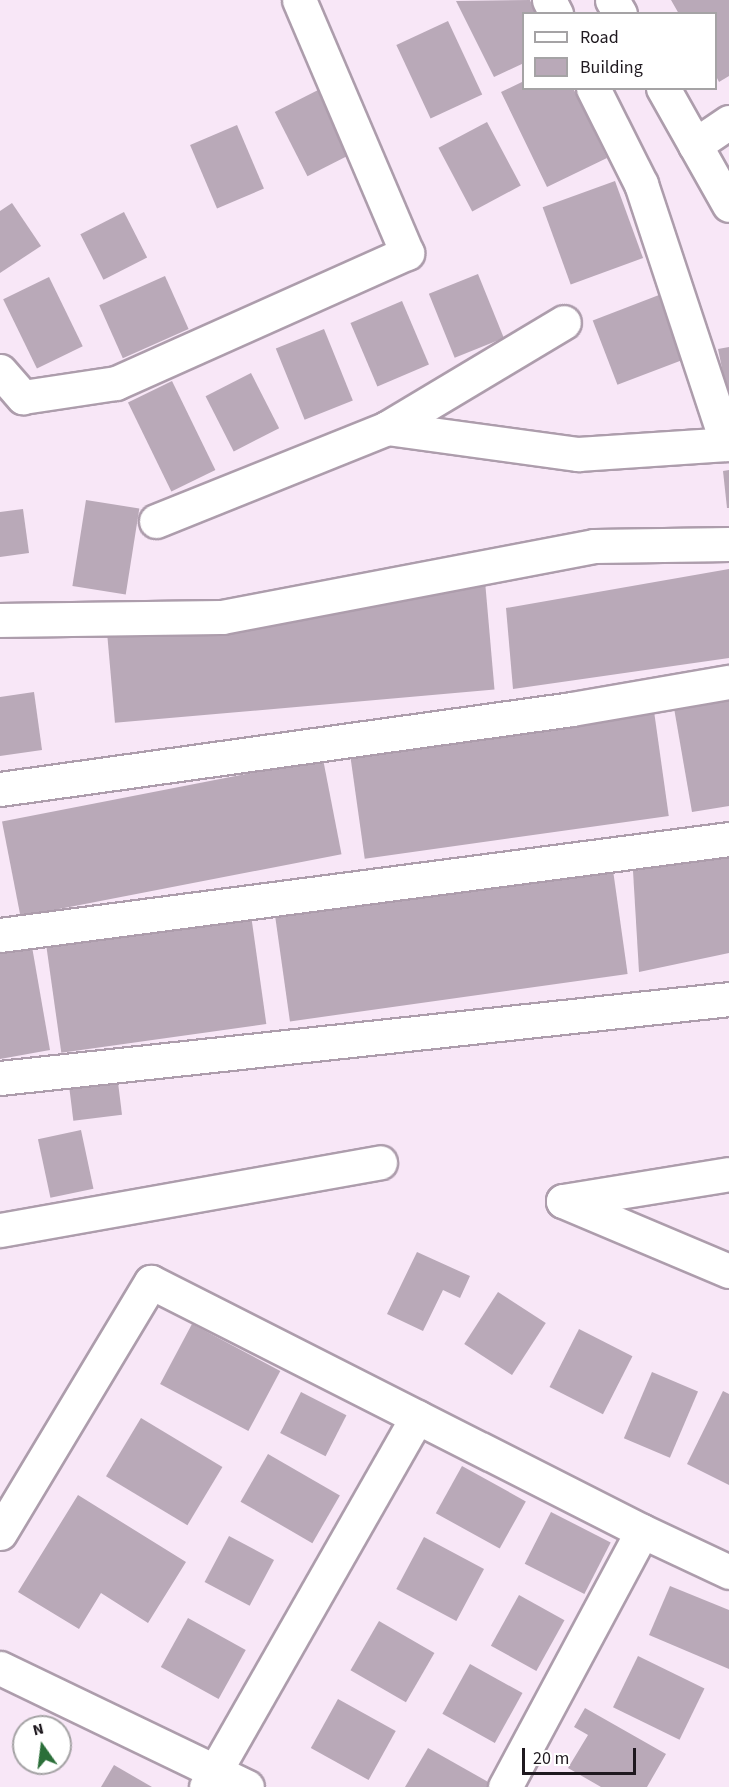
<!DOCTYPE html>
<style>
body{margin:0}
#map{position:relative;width:729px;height:1787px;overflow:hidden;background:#f8e7f7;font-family:"Source Sans 3",sans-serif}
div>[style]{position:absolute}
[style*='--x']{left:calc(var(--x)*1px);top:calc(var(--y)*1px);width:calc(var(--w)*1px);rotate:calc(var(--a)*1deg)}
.building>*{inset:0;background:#b9a9b8;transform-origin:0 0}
.roads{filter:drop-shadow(2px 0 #ad9dac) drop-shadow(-2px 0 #ad9dac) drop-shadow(0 2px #ad9dac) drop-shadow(0 -2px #ad9dac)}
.minor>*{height:33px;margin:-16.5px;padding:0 16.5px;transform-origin:16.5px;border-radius:16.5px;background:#fff}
span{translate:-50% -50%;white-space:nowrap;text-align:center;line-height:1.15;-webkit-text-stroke:4.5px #fff;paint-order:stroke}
.legend{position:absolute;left:522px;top:12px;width:195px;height:78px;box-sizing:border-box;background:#fff;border:2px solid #a5a3a5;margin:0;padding:8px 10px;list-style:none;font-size:18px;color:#1f191f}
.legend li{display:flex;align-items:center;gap:12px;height:30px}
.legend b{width:30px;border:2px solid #a5a3a5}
.north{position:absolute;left:12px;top:1715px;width:60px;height:60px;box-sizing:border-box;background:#fff;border:2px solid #a5a3a5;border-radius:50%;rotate:346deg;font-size:16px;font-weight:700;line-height:24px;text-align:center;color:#1f191f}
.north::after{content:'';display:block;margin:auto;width:21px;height:27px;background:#2b6f39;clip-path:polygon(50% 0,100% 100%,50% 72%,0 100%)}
.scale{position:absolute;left:522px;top:1748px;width:114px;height:27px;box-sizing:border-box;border:3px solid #1f191f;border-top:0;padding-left:8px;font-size:18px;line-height:21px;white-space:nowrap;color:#1f191f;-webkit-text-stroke:4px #fff;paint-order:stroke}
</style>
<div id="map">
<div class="building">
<i style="clip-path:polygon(530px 0,536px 14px,524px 14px,524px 63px,494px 77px,456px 1px)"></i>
<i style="clip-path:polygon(671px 0,729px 0,729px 76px,719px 82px,716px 76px,716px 14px,679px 14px)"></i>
<i style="left:448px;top:21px;width:81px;height:57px;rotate:65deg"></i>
<i style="clip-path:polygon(524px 81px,524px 88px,573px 88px,607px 158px,547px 187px,501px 92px)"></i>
<i style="left:322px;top:88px;width:72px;height:53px;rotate:63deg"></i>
<i style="left:487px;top:122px;width:72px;height:55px;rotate:62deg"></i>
<i style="left:237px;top:125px;width:69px;height:51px;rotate:67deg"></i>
<i style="left:615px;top:181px;width:82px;height:77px;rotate:70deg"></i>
<i style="clip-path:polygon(12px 203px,41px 246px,0 273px,0 211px)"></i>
<i style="left:124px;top:212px;width:51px;height:49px;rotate:63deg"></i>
<i style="left:478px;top:274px;width:69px;height:53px;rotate:68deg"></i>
<i style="left:165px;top:276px;width:58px;height:72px;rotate:66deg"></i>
<i style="left:49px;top:277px;width:77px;height:51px;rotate:64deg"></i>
<i style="left:659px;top:295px;width:69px;height:71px;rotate:69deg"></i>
<i style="left:402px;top:301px;width:69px;height:56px;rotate:67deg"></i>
<i style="left:324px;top:329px;width:77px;height:52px;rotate:68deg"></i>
<i style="clip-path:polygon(729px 347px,729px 396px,728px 397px,718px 349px)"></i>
<i style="left:251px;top:373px;width:62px;height:51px;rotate:63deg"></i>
<i style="left:172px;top:381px;width:99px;height:49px;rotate:64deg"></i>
<i style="clip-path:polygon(729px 470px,729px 508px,727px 508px,723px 471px)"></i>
<i style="left:86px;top:500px;width:54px;height:87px;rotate:9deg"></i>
<i style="clip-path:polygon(23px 509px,29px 553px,0 557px,0 512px)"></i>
<i style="clip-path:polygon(729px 569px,729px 658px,513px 689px,506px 608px)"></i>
<i style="left:485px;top:581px;width:109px;height:381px;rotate:85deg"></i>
<i style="clip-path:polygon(34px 692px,42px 750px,0 756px,0 697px)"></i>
<i style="clip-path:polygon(729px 698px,729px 806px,692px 812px,674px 708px)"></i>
<i style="left:654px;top:711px;width:106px;height:307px;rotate:82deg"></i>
<i style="left:323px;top:759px;width:97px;height:327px;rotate:79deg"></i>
<i style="clip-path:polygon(729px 855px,729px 953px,639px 972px,633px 871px)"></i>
<i style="left:613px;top:870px;width:105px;height:341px;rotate:82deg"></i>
<i style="left:251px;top:915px;width:110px;height:207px;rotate:82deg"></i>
<i style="clip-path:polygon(31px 941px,50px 1050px,0 1059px,0 947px)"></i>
<i style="left:117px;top:1074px;width:41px;height:49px;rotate:83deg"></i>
<i style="left:81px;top:1130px;width:60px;height:44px;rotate:78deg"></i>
<i style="clip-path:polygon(417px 1252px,470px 1276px,460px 1298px,443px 1290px,423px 1331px,387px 1314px)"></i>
<i style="left:498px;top:1292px;width:57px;height:62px;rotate:33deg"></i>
<i style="left:192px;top:1324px;width:100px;height:68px;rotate:28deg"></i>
<i style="left:579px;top:1329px;width:60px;height:65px;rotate:27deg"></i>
<i style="left:652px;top:1372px;width:50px;height:72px;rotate:23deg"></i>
<i style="clip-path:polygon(723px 1391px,729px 1394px,729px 1485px,687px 1464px)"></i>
<i style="left:301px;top:1392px;width:51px;height:46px;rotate:27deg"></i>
<i style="left:141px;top:1418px;width:95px;height:68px;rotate:31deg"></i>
<i style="left:268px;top:1454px;width:83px;height:55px;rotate:30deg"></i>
<i style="left:462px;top:1466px;width:73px;height:54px;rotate:29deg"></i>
<i style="clip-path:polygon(78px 1495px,186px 1562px,148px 1623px,101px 1593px,79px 1629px,18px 1592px)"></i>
<i style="left:551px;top:1512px;width:67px;height:58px;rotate:27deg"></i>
<i style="left:229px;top:1536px;width:51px;height:52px;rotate:28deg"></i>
<i style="left:424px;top:1537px;width:68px;height:59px;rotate:28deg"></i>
<i style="clip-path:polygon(670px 1586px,729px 1610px,729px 1669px,649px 1635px)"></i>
<i style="left:519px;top:1595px;width:52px;height:58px;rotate:29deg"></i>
<i style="left:188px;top:1618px;width:66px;height:56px;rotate:29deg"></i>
<i style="left:379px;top:1621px;width:64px;height:57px;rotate:30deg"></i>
<i style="left:638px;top:1656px;width:74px;height:57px;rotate:26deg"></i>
<i style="left:470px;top:1664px;width:60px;height:57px;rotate:29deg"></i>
<i style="left:338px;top:1699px;width:66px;height:56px;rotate:29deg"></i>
<i style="clip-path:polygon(585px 1708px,666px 1754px,647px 1787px,601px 1787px,568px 1768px,588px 1735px,574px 1727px)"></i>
<i style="clip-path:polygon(428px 1748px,490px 1783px,488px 1787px,405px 1787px)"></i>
<i style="clip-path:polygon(114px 1765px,152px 1787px,101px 1787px)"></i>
</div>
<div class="roads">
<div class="minor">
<i style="--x:549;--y:0;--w:16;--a:63"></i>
<i style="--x:612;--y:0;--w:16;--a:60"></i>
<i style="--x:663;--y:88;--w:134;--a:60.6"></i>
<i style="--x:695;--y:145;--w:41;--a:-34.1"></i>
<i style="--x:0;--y:371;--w:35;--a:49"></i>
<i style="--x:23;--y:397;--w:94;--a:-8.6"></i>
<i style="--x:116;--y:383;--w:319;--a:-24.1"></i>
<i style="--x:407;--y:253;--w:275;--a:-113.1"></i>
<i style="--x:387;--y:428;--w:193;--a:7.8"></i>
<i style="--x:578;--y:454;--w:149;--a:-3.8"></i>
<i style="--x:727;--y:444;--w:274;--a:-108.3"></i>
<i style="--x:641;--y:184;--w:107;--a:-116.6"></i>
<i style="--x:156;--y:521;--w:249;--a:-21.9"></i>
<i style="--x:387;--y:428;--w:206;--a:-30.9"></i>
<i style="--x:0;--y:620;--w:222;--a:-0.8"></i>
<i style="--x:222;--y:617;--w:379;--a:-10.8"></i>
<i style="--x:594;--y:546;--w:135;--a:-0.8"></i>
<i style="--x:0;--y:789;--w:578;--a:-7.96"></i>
<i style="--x:572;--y:709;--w:159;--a:-9.8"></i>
<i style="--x:0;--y:935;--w:735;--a:-7.5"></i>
<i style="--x:0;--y:1078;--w:733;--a:-6.18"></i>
<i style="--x:563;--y:1201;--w:180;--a:22.9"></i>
<i style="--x:563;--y:1201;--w:168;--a:-9.2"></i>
<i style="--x:0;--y:1230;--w:386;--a:-10.1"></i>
<i style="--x:0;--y:1533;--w:293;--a:-59"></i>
<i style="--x:151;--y:1282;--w:551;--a:26.89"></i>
<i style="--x:642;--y:1531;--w:96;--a:25.2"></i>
<i style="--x:0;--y:1668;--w:274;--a:25.7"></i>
<i style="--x:206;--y:1787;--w:426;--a:-60.3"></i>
<i style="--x:505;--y:1787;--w:290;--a:-61.8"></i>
</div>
</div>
<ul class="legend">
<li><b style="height:8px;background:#fff"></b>Road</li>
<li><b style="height:16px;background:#b9a9b8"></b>Building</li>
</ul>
<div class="north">N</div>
<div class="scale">20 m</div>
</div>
